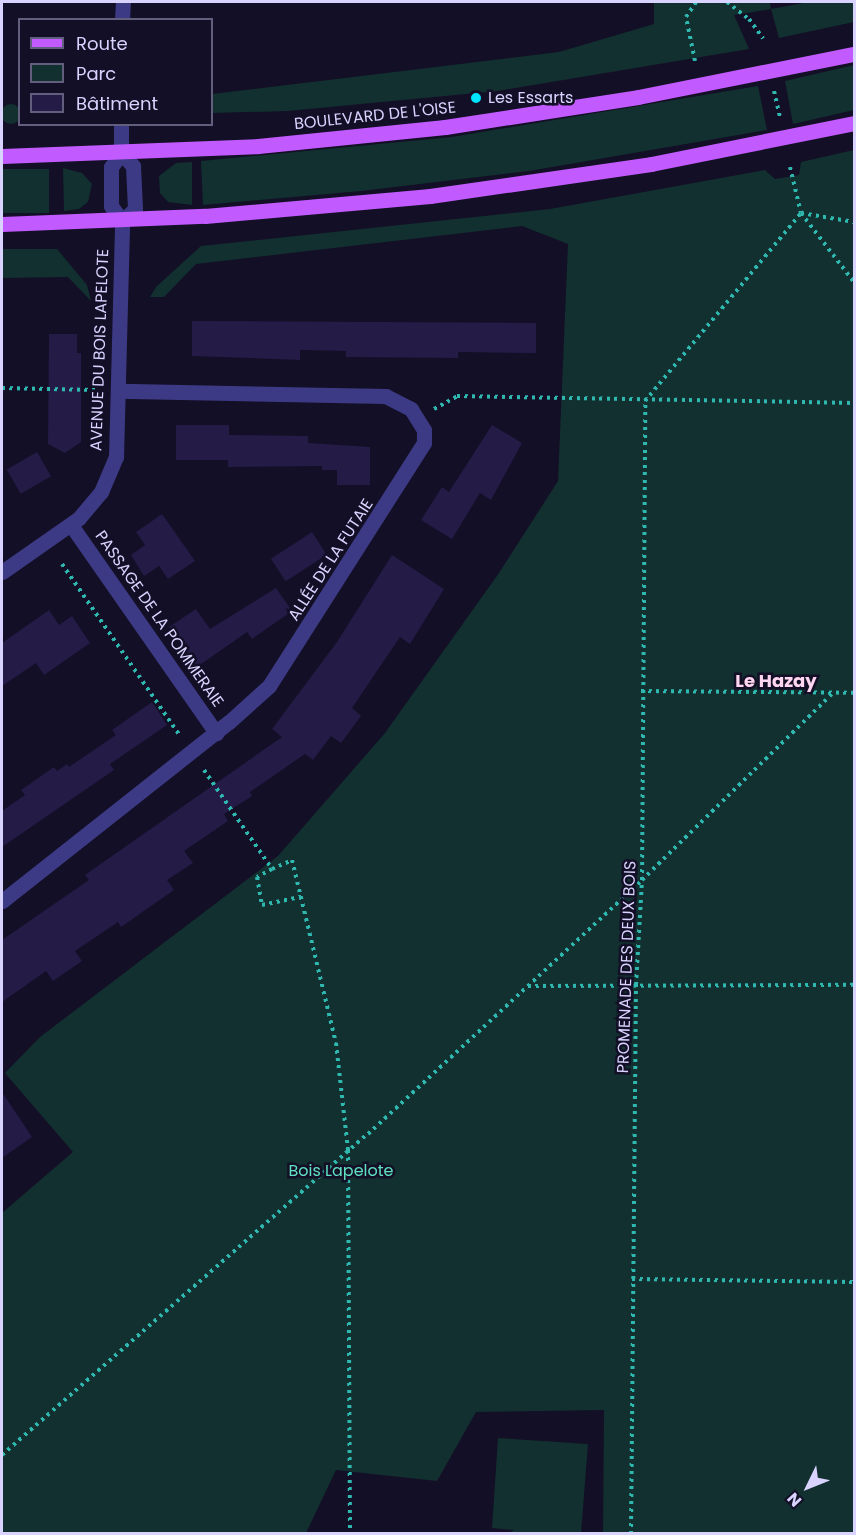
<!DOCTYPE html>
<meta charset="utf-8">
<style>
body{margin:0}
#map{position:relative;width:856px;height:1535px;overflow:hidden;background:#130f26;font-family:Poppins,sans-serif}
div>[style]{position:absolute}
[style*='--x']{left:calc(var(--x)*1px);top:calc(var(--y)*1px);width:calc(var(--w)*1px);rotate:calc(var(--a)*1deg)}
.green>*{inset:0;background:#12302f;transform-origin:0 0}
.round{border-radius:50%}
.building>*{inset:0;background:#241b47;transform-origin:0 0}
.path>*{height:4px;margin-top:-2px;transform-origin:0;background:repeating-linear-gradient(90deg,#2fb8b0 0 3px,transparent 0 7.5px)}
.minor>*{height:15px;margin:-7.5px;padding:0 7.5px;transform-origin:7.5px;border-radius:7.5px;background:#3d3a85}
.major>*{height:15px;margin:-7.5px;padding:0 7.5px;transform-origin:7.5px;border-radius:7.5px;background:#c25bff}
.dots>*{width:16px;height:16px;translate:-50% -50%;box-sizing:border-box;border:3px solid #130f26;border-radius:50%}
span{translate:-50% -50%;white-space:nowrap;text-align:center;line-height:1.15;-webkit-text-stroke:5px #130f26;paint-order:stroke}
.poi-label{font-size:16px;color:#d9d4ff}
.left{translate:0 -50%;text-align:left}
.street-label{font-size:16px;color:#d9d4ff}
.park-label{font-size:16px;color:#5fe0c0}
.neighbourhood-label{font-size:18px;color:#ffd6f0;font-weight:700}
.frame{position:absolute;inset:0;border:3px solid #d9d4ff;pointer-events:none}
.legend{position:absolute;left:18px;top:18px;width:195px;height:108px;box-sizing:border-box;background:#130f26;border:2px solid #625e7d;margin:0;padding:8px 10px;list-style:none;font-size:18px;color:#d9d4ff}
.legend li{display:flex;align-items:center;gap:12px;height:30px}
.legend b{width:30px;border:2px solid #625e7d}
.north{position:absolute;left:778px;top:1457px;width:60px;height:60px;-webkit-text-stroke:4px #130f26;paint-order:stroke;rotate:227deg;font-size:16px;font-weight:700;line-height:24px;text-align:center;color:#d9d4ff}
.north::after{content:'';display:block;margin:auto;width:21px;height:27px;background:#d9d4ff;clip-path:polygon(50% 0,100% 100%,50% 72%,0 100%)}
</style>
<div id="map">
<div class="green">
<i style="clip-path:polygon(654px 2px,770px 2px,771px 9px,809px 2px,854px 2px,854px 22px,779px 38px,771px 9px,734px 15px,749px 49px,497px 91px,288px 111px,212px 113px,212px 94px,559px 52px,654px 24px)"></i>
<i style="clip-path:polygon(854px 65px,854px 110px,793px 124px,785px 81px)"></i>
<i style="clip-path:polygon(758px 86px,767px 130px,529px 171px,361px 191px,203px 205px,201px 161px,452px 137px)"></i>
<i class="round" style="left:1px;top:104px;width:20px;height:20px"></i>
<i style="clip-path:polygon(854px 150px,854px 1533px,603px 1533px,604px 1410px,476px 1412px,437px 1481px,336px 1470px,306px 1533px,2px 1533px,2px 1213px,73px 1152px,5px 1073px,40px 1037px,278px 856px,385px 733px,499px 573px,558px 481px,568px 244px,522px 226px,196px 264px,164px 297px,150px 297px,156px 287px,201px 246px,550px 209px,765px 170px,775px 179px,799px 175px,801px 162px)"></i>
<i style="clip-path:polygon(192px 162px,192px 205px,168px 202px,160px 193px,159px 176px,176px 163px)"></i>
<i style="clip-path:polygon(63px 168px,82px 173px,92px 184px,88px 202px,79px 209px,64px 211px)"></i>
<i style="left:2px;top:169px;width:47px;height:44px"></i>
<i style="clip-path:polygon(2px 249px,57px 249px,87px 285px,91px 301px,68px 277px,2px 278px)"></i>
<i style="clip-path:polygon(498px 1438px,588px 1444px,581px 1533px,509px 1533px,514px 1530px,492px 1528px)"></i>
</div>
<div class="building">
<i style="clip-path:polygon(192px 321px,536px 323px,536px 353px,458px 352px,458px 358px,346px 357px,346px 351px,300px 350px,300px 360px,192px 356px)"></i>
<i style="clip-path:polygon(49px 334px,77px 334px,77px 353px,81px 353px,81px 442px,65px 453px,48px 444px)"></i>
<i style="clip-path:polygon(176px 425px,229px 425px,229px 435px,308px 436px,308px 443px,370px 447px,370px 485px,337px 485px,337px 470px,322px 470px,322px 466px,228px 467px,228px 460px,176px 460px)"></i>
<i style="clip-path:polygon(492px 425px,522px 443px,491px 500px,480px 493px,452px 539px,421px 520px,442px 487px,449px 492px)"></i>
<i style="left:37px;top:452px;width:28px;height:35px;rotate:60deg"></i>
<i style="clip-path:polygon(162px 514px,195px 561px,168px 579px,159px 566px,144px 576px,131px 555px,145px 545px,136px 532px)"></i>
<i style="left:312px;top:532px;width:27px;height:49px;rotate:57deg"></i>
<i style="clip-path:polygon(392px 555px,444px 589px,410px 644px,400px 637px,352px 708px,361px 716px,341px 743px,331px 736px,313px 760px,305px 754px,250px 792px,252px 796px,224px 814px,228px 821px,184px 851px,193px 863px,167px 880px,174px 890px,121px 927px,118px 922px,75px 951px,82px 961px,53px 981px,46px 971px,2px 1002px,2px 940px,89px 880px,85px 875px,282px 737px,272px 729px,337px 642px)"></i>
<i style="clip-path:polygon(276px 588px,292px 611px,252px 639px,247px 632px,197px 667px,169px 627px,196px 609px,210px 629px)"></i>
<i style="clip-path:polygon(49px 610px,59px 625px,72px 616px,90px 643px,44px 675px,36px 663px,2px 686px,2px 643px)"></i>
<i style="clip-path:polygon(152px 702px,167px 725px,110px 764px,114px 770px,2px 847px,2px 811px,25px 795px,21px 790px,54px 767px,57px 771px,67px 764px,69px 767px,116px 735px,112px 730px)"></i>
<i style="clip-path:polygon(2px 1092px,32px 1137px,2px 1158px)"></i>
</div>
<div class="path">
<i style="--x:727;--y:2;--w:28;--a:38"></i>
<i style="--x:749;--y:19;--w:24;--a:54"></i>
<i style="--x:695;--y:61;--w:45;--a:-101.6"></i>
<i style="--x:686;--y:17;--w:18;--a:-56"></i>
<i style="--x:774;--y:91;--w:26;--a:77"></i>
<i style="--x:790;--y:167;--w:47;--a:76.6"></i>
<i style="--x:801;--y:213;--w:87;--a:52.5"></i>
<i style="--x:2;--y:388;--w:94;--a:1.2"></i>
<i style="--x:434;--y:409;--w:26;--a:-29"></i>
<i style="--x:457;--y:396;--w:397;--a:1"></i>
<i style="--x:62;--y:564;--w:206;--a:55.5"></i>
<i style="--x:641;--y:691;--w:213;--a:0.5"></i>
<i style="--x:204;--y:770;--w:120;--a:55.5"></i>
<i style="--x:272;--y:869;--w:22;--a:-24"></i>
<i style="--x:292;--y:860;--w:188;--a:76.5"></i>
<i style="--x:336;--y:1043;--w:108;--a:83.6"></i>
<i style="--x:348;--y:1150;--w:384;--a:89.7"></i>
<i style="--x:272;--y:869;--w:17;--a:152"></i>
<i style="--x:257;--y:877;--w:28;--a:80"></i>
<i style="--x:262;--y:905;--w:40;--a:-12"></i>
<i style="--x:528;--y:986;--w:326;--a:-0.2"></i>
<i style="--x:632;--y:1279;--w:222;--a:0.8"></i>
<i style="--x:2;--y:1455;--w:487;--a:-41.3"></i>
<i style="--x:368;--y:1134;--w:374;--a:-42.8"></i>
<i style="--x:642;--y:880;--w:267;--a:-44.4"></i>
<i style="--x:631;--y:1534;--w:549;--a:-89.48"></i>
<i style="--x:636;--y:985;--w:105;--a:-86.7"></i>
<i style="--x:642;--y:880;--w:479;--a:-89.6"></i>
<i style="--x:645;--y:401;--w:244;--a:-50.3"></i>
<i style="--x:801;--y:213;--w:54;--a:9.6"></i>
</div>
<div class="minor">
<i style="--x:122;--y:20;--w:18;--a:-87"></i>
<i style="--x:121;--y:124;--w:29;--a:90"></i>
<i style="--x:121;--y:153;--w:18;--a:47"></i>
<i style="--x:133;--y:166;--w:43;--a:87.3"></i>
<i style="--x:135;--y:209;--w:18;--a:137"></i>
<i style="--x:122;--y:221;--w:19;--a:-126"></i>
<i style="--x:111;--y:206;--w:39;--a:-90"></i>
<i style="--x:111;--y:167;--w:17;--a:-54"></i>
<i style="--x:71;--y:525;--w:254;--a:55.1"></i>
<i style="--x:2;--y:572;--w:94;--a:-35"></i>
<i style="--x:79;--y:518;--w:34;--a:-50"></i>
<i style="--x:101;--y:492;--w:38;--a:-67"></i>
<i style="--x:116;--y:457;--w:236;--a:-88.5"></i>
<i style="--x:2;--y:901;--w:289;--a:-38.3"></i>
<i style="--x:229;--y:722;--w:54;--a:-42"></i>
<i style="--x:269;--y:686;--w:288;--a:-57.5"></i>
<i style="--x:424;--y:443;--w:13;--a:-90"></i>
<i style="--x:424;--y:430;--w:25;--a:-122"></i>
<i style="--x:411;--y:409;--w:28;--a:-153"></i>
<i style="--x:386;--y:396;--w:268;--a:-178.9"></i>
</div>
<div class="major">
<i style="--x:2;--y:156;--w:256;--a:-2.2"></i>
<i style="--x:258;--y:146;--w:188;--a:-5.8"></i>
<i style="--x:445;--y:127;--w:195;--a:-8.8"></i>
<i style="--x:638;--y:97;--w:220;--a:-11.3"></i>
<i style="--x:2;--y:224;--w:203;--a:-2.3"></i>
<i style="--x:205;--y:216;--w:226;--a:-5.1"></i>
<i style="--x:430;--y:196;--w:223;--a:-8.2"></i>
<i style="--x:651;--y:164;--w:207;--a:-11.4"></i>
</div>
<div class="dots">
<i style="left:476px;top:98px;background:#00e5ff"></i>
</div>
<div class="poi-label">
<span class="left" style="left:488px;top:98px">Les Essarts</span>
</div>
<div class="street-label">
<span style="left:375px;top:116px;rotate:-6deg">BOULEVARD DE L'OISE</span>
<span style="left:100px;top:350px;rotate:-88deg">AVENUE DU BOIS LAPELOTE</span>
<span style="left:331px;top:560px;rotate:-57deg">ALLÉE DE LA FUTAIE</span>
<span style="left:159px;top:619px;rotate:55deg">PASSAGE DE LA POMMERAIE</span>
<span style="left:627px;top:967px;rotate:-88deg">PROMENADE DES DEUX BOIS</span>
</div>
<div class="park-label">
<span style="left:341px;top:1171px">Bois Lapelote</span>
</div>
<div class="neighbourhood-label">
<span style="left:776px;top:681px">Le Hazay</span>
</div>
<div class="frame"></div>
<ul class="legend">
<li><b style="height:8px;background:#c25bff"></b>Route</li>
<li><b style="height:16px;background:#12302f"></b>Parc</li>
<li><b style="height:16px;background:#241b47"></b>Bâtiment</li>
</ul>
<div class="north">N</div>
</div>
